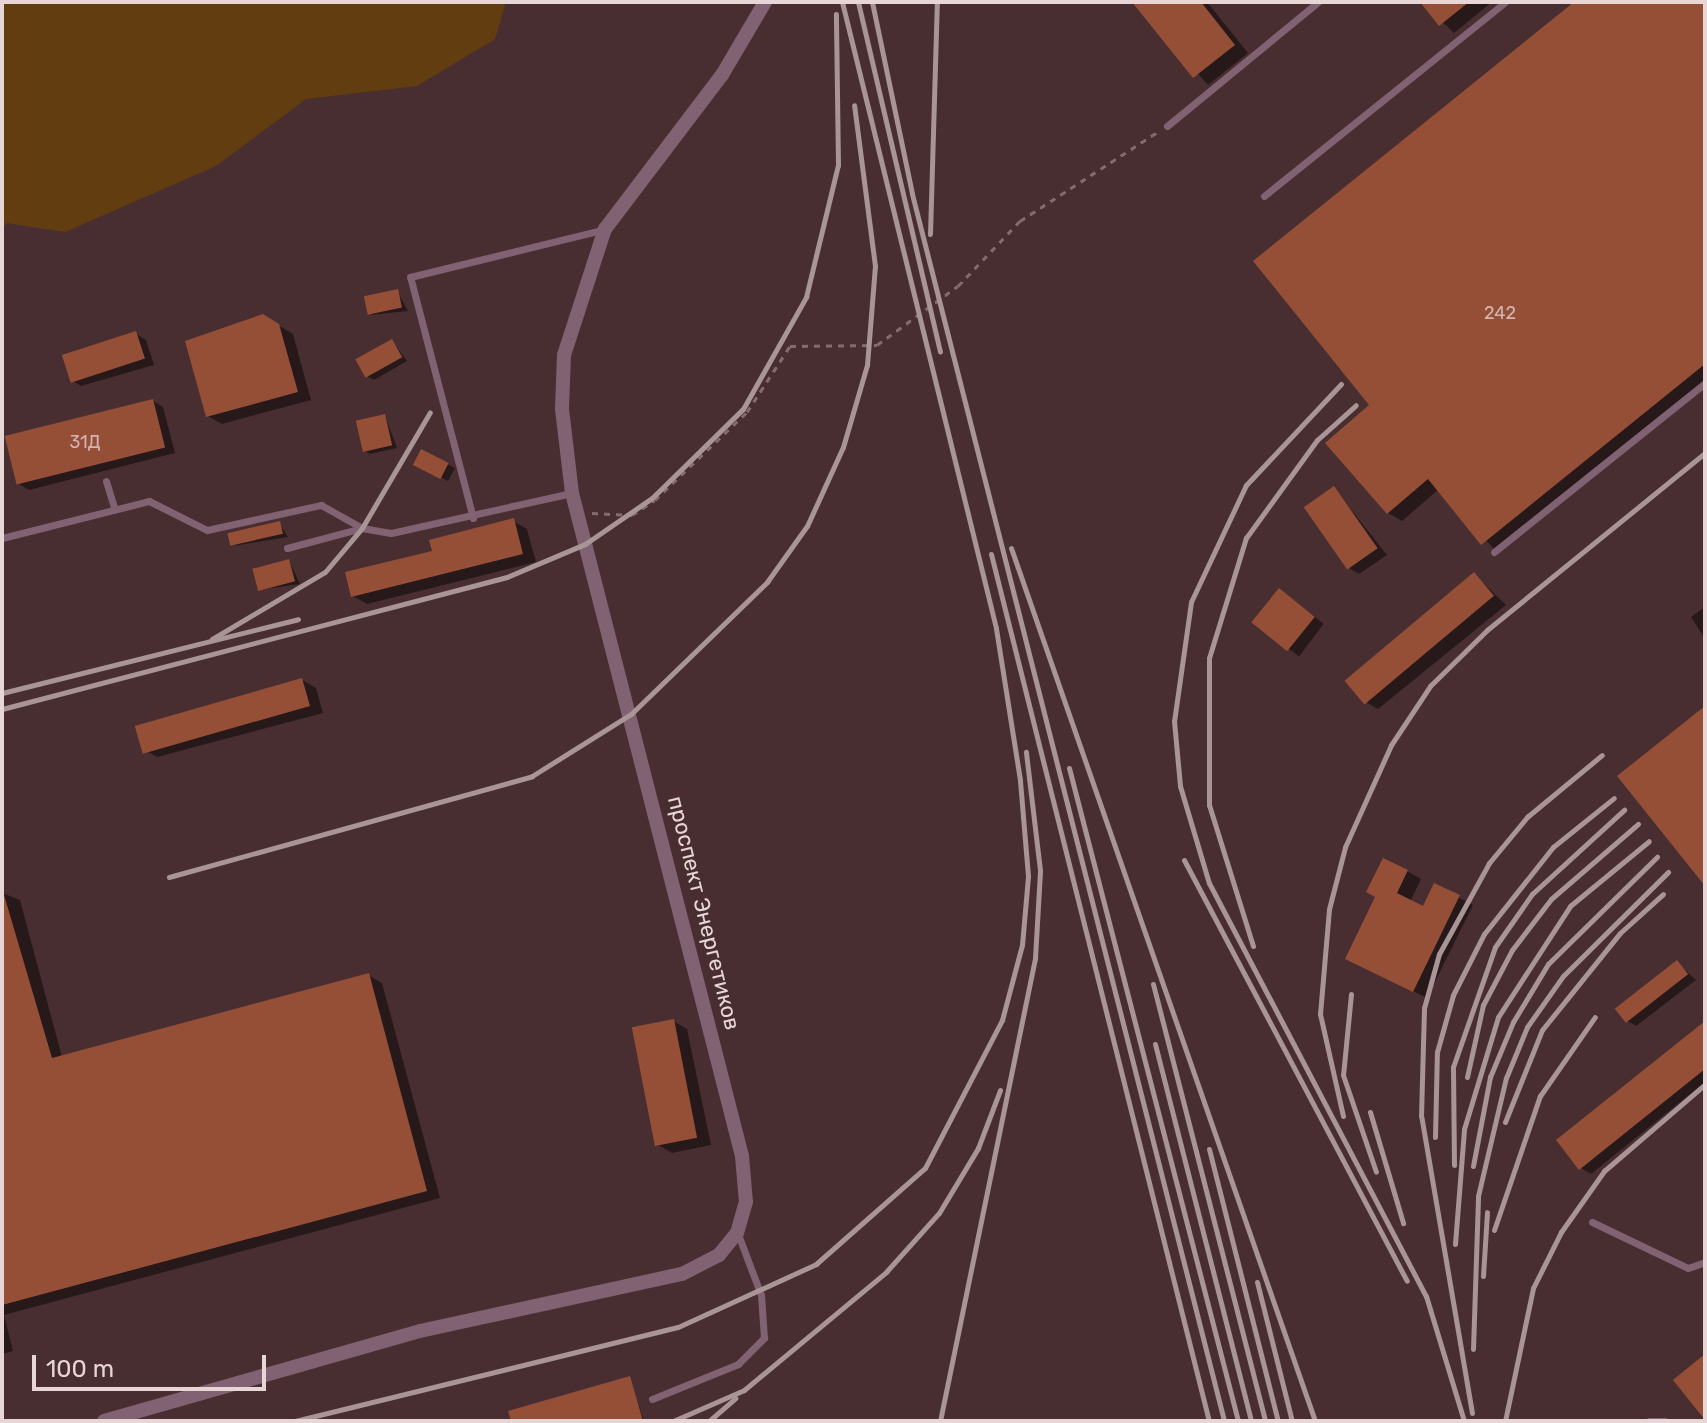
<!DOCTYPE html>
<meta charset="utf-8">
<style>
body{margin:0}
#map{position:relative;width:1707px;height:1423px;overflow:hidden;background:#492e31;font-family:Rubik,sans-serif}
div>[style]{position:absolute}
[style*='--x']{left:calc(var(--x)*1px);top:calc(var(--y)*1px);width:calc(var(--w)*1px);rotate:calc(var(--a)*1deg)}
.green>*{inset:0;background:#623d10}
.shadow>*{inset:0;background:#0007;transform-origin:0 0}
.building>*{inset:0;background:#964f37;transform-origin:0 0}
.path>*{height:3px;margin-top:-1.5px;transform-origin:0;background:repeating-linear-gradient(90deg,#846c6e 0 6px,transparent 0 12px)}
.service>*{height:7px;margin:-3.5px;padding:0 3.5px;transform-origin:3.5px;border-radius:3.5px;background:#806272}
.minor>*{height:14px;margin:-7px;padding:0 7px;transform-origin:7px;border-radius:7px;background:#806272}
.rail>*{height:5px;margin:-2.5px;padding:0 2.5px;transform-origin:2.5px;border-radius:2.5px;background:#a99496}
span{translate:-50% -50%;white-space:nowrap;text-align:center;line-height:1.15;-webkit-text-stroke:8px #492e31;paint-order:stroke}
.number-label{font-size:18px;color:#d4b4af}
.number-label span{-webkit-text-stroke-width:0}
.street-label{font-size:22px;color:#e8d6d7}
.frame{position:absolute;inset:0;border:4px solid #e8d6d7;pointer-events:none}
.scale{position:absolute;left:32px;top:1355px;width:234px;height:36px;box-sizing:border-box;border:4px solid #e8d6d7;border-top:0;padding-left:10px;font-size:24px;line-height:28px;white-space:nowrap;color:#e8d6d7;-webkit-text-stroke:6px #492e31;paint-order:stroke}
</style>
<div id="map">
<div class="green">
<i style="clip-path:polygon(2px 2px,506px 2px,495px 39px,417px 86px,306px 99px,216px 166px,65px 232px,7px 223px,2px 229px)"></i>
</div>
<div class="shadow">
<i style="clip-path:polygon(1135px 2px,1207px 2px,1248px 53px,1208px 85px)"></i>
<i style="clip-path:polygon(1422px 2px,1492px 2px,1454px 33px)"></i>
<i style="clip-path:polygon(1578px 2px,1705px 2px,1705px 383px,1496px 551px,1439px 489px,1402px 521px,1388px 513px,1372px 406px)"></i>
<i style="clip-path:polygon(397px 291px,408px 311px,370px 315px)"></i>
<i style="clip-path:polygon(263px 316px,293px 334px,311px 400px,222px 424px,208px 416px)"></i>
<i style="clip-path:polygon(136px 334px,146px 340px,154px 365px,81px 386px,71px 380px)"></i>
<i style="clip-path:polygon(392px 341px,407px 361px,374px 380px,368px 377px)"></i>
<i style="clip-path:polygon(153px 401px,163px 407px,175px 453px,29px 490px,19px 484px)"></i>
<i style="clip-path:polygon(385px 416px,397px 448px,370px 454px,364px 450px)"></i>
<i style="clip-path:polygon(422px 452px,455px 468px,448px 481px,423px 468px)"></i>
<i style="clip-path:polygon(1334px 488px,1387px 555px,1359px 574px,1349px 568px)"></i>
<i style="clip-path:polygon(513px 521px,527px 529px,536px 562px,367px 604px,353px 596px)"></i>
<i style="clip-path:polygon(279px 523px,288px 537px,233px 546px)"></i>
<i style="clip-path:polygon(289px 561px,300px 584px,259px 590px)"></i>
<i style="clip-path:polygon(1474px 574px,1506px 605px,1378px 709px,1364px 701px)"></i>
<i style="left:1279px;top:590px;width:56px;height:41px;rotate:37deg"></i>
<i style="clip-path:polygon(1705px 607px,1705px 639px,1691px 617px)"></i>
<i style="clip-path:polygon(302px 680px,316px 688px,323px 713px,157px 757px,143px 749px)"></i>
<i style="clip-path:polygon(1407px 871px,1421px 879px,1410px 902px,1424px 908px,1435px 885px,1473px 905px,1427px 998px,1361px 966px)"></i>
<i style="clip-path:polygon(2px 893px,20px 900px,62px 1057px,368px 975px,382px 983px,440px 1198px,4px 1315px,13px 1351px,2px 1354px)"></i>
<i style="clip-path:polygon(1677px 963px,1696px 980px,1636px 1026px,1626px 1020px)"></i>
<i style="clip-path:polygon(673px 1021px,687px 1029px,711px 1145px,672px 1153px,658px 1145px)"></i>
<i style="clip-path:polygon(1705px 1023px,1705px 1082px,1591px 1174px,1581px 1168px)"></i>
<i style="clip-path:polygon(630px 1379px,644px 1421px,513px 1421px)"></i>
</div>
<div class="building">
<i style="clip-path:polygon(1132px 2px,1201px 2px,1235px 45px,1193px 78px)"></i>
<i style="clip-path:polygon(1420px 2px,1469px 2px,1439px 26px)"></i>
<i style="clip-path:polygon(1574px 2px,1705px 2px,1705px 364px,1481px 545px,1428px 479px,1387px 514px,1325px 443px,1369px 405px,1253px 261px)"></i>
<i style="left:398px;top:289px;width:19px;height:35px;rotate:78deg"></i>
<i style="clip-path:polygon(263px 314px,279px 324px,298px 392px,206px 417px,185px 341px)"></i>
<i style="left:136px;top:331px;width:29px;height:78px;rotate:72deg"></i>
<i style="left:392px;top:339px;width:21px;height:42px;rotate:61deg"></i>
<i style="left:153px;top:399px;width:50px;height:153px;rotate:76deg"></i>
<i style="left:385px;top:414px;width:32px;height:30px;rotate:77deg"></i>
<i style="left:421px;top:449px;width:31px;height:18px;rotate:27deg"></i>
<i style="left:1334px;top:486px;width:76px;height:37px;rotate:55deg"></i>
<i style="clip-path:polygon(514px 518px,523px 554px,351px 597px,345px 572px,432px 551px,429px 540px)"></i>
<i style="left:280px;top:521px;width:13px;height:54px;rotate:77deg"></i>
<i style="left:289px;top:559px;width:23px;height:38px;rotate:75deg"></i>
<i style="left:1474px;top:572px;width:31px;height:169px;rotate:50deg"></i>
<i style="left:1279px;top:588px;width:46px;height:44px;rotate:39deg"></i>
<i style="left:302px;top:678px;width:29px;height:174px;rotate:74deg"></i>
<i style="clip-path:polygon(1705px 706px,1705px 886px,1617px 776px)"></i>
<i style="clip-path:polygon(1383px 858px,1408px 870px,1397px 893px,1423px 906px,1434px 883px,1460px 895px,1413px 992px,1345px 959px,1375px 897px,1366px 892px)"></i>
<i style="clip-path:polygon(2px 888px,52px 1058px,369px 973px,427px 1191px,2px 1305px)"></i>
<i style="left:1677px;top:960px;width:18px;height:79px;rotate:52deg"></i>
<i style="left:674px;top:1019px;width:121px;height:43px;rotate:79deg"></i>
<i style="clip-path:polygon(1705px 1021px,1705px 1069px,1579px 1170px,1556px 1140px)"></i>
<i style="clip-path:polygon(1705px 1354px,1705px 1420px,1673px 1380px)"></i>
<i style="clip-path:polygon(630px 1376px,643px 1421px,511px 1421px,508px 1411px)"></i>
</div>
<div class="path">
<i style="--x:592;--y:513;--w:40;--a:2.9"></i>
<i style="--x:632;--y:515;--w:27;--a:-33"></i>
<i style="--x:655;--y:500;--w:127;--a:-43.7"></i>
<i style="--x:747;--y:412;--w:79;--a:-56.9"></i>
<i style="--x:790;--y:346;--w:87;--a:-0.7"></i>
<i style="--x:877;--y:345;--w:100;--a:-36.1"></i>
<i style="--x:958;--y:286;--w:90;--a:-46.4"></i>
<i style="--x:1020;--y:221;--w:166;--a:-32.9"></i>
</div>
<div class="service">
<i style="--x:1167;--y:126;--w:195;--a:-39.4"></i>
<i style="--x:1264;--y:196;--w:309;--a:-38.8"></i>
<i style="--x:106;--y:481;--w:30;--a:73"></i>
<i style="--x:473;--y:518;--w:249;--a:-104.6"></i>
<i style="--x:410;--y:277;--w:201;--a:-13.8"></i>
<i style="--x:2;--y:538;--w:152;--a:-14.1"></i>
<i style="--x:149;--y:501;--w:65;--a:26.6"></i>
<i style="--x:207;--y:530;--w:117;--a:-12.4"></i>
<i style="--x:321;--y:505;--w:47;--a:29.3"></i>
<i style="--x:362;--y:528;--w:29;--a:10"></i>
<i style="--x:391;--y:533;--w:185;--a:-12.5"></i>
<i style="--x:287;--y:548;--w:78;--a:-14.9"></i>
<i style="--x:1494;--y:552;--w:270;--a:-38.7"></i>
<i style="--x:1592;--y:1222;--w:106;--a:25.6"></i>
<i style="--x:1688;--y:1268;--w:18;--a:-19"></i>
<i style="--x:652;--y:1399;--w:93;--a:-22.1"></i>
<i style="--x:738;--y:1364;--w:37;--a:-45"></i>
<i style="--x:764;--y:1338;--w:43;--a:-94"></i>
<i style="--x:761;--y:1295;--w:65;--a:-110.7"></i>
<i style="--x:1649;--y:1421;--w:16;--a:0"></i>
</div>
<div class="minor">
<i style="--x:104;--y:1421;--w:329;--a:-15.9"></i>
<i style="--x:420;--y:1331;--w:268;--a:-12.3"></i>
<i style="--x:682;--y:1274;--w:42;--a:-27.2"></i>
<i style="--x:719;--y:1255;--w:28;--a:-51"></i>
<i style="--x:737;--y:1233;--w:32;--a:-74"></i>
<i style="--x:746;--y:1202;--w:46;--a:-95"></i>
<i style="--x:742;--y:1156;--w:684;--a:-104.38"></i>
<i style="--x:572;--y:493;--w:85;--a:-96.8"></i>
<i style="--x:562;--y:409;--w:54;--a:-87.9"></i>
<i style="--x:564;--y:355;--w:133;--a:-72"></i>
<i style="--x:605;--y:229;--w:193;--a:-52.8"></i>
<i style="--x:722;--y:75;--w:85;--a:-59.5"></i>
</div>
<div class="rail">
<i style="--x:858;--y:2;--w:359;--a:76.8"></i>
<i style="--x:872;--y:2;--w:196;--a:78.2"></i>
<i style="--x:912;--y:194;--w:1266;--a:75.73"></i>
<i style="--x:930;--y:234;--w:232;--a:-88.3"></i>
<i style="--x:1341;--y:384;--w:139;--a:133.2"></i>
<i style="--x:1246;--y:485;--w:129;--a:115.2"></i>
<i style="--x:1191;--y:602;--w:120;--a:98.1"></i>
<i style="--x:1174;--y:721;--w:65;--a:84.7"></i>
<i style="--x:1180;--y:786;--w:101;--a:73.4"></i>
<i style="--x:1209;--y:883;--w:467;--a:62.3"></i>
<i style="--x:1426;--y:1296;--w:131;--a:73.1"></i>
<i style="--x:1011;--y:548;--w:924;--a:70.8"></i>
<i style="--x:991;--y:554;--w:894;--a:75.89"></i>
<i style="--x:212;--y:639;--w:131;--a:-30.7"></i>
<i style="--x:325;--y:572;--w:57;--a:-49.9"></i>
<i style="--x:362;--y:528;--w:134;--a:-59.6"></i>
<i style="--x:2;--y:693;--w:305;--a:-14"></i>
<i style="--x:2;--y:709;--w:522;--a:-14.65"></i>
<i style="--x:507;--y:577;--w:85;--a:-22.9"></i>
<i style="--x:585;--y:544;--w:81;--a:-34.5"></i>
<i style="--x:652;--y:498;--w:127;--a:-44.4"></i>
<i style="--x:743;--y:409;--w:129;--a:-60.6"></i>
<i style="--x:806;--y:297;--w:136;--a:-76.4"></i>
<i style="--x:838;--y:165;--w:151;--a:-90.8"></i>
<i style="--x:1069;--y:768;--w:675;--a:75.49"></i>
<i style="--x:1184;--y:860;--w:476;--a:62.1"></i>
<i style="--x:169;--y:877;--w:377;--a:-15.5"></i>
<i style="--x:532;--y:776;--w:117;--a:-32.1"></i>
<i style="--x:631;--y:714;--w:190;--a:-44.1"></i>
<i style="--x:767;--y:582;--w:69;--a:-54.5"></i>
<i style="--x:807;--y:526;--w:87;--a:-65.5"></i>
<i style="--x:843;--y:447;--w:85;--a:-73.7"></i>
<i style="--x:867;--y:365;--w:99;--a:-85.4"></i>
<i style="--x:875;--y:266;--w:162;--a:-97.4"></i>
<i style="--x:1253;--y:946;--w:148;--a:-107.3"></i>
<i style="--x:1209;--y:805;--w:147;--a:-90"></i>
<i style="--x:1209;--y:658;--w:126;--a:-72.9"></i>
<i style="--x:1246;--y:538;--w:121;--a:-54.1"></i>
<i style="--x:1317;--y:440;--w:52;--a:-41.9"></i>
<i style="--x:1153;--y:984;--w:451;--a:75.6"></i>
<i style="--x:1351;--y:994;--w:81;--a:95.6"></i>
<i style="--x:1343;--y:1075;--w:102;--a:71.2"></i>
<i style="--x:1155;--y:1044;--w:389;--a:75.7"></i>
<i style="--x:1467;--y:1077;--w:74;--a:-77.5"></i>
<i style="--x:1483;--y:1005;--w:62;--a:-62.2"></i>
<i style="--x:1512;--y:950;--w:64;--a:-52.6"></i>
<i style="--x:1551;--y:899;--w:115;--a:-40.8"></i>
<i style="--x:1370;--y:1112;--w:116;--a:73.4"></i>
<i style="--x:1343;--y:1116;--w:105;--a:-102.7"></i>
<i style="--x:1320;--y:1014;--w:105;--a:-85.1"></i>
<i style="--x:1329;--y:909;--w:64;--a:-75.5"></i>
<i style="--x:1345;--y:847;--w:112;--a:-65.7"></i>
<i style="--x:1391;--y:745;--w:71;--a:-56.5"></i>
<i style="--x:1430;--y:686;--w:80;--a:-44.5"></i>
<i style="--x:1487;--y:630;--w:281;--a:-39.1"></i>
<i style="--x:1505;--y:1122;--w:99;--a:-68.1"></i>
<i style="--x:1542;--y:1030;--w:124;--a:-51.2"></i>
<i style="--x:1620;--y:933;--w:58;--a:-42.2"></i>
<i style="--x:1435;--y:1137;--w:85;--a:-88.7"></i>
<i style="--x:1437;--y:1052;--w:59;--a:-74.3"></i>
<i style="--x:1453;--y:995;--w:68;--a:-63.1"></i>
<i style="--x:1484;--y:934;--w:111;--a:-51.6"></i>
<i style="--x:1553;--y:847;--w:78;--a:-38.8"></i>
<i style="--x:1209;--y:1149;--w:281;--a:75.8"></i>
<i style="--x:1454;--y:1165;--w:98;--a:-90.6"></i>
<i style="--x:1453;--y:1067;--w:127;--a:-70.7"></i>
<i style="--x:1495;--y:947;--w:65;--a:-55.1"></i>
<i style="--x:1532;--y:894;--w:125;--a:-42.4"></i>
<i style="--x:1473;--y:1166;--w:91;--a:-79.2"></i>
<i style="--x:1490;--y:1077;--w:60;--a:-67.3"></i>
<i style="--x:1513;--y:1022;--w:68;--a:-58.9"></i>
<i style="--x:1548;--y:964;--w:153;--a:-44.5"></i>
<i style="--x:1494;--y:1230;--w:142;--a:-71.1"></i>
<i style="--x:1540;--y:1096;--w:96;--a:-55.2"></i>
<i style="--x:1455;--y:1244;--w:115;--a:-85.5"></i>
<i style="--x:1464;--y:1129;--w:117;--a:-73.1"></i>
<i style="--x:1498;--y:1017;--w:132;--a:-57"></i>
<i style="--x:1570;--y:906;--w:102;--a:-39.4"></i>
<i style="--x:1483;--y:1276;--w:64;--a:-86.4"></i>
<i style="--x:1257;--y:1282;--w:143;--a:75.9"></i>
<i style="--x:1473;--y:1349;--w:153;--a:-88.1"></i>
<i style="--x:1478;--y:1196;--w:121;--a:-76.7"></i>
<i style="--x:1506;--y:1078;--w:55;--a:-67.6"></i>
<i style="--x:1527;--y:1027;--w:62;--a:-54.8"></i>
<i style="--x:1563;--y:976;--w:148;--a:-44.7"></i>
<i style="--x:1472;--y:1413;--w:301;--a:-99.7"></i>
<i style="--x:1421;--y:1116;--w:108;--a:-88.4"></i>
<i style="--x:1424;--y:1008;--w:56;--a:-74.5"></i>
<i style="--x:1439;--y:954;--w:104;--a:-61.2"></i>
<i style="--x:1489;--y:863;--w:60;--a:-50.4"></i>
<i style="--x:1527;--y:817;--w:97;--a:-39.6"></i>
<i style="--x:295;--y:1421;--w:394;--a:-13.8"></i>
<i style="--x:678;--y:1327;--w:152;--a:-24.5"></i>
<i style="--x:816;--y:1264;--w:145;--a:-41.4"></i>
<i style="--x:925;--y:1168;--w:167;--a:-62.5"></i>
<i style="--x:1002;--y:1020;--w:78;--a:-75.1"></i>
<i style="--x:1022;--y:945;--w:69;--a:-85"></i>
<i style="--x:1028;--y:876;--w:96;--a:-94.8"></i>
<i style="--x:1020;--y:780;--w:154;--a:-99"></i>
<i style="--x:996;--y:628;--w:645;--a:-103.82"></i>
<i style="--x:673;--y:1421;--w:77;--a:-23.6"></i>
<i style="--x:744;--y:1390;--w:185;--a:-39.7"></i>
<i style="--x:886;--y:1272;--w:79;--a:-48.1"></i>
<i style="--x:939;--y:1213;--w:76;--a:-59"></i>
<i style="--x:978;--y:1148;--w:62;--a:-69.2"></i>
<i style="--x:709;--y:1421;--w:35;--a:-41"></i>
<i style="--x:940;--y:1421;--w:473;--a:-78.4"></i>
<i style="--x:1035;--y:958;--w:88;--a:-86.7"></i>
<i style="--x:1040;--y:870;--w:119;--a:-96.8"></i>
<i style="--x:1505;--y:1421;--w:136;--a:-78.1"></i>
<i style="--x:1533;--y:1288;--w:63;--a:-63.4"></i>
<i style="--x:1561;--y:1232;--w:75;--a:-54.8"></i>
<i style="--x:1604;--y:1171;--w:133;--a:-40.7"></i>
</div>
<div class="number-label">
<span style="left:1500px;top:313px">242</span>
<span style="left:85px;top:442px">31Д</span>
</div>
<div class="street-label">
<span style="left:704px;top:913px;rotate:76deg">проспект Энергетиков</span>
</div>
<div class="frame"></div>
<div class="scale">100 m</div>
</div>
